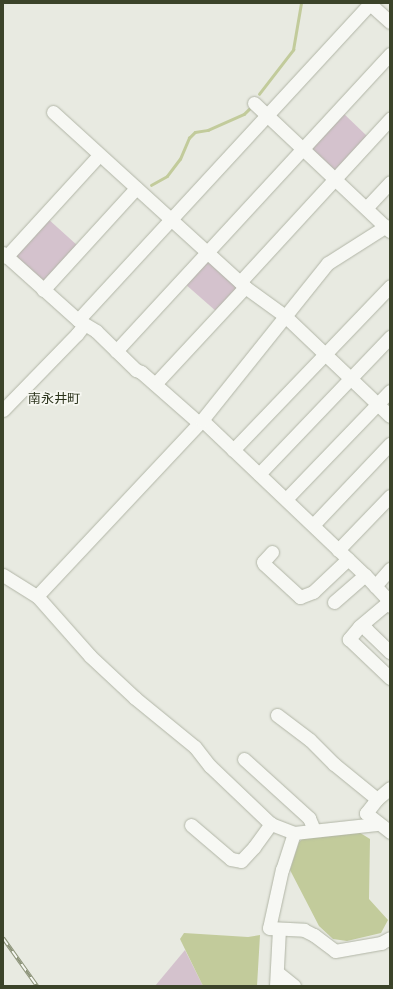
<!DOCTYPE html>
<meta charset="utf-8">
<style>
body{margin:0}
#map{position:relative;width:393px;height:989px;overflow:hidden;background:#e8eae1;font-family:"PT Sans Narrow","Noto Sans JP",sans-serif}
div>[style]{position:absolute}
.green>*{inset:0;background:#d4c2cd}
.water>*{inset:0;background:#c2cb9b}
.stream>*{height:2.5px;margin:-1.25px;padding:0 1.25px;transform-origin:1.25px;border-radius:1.25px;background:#c2cb9b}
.roads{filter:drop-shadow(0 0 1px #b1b5a6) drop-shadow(0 0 1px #b1b5a6)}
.minor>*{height:13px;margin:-6.5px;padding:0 6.5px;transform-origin:6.5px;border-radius:6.5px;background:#f7f8f4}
.rail>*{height:4px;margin-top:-2px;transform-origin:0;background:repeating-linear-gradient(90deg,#f6f7f1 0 8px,#8d947a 0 16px);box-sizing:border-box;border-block:1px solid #8d947a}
span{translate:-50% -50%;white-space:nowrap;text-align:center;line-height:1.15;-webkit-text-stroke:3.5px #f6f7f1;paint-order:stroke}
.neighbourhood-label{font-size:13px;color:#2b331b}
.frame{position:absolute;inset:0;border:4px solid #3b4329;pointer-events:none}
</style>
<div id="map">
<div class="green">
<i style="clip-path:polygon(342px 112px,368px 137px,338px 170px,332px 170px,311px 151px,311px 145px)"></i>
<i style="clip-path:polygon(47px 218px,78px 246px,45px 281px,40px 282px,15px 259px,15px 254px)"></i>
<i style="clip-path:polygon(210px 260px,236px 283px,236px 291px,217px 312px,184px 283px,205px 261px)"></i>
<i style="clip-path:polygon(185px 950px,203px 986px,155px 986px)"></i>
</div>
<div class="water">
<i style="clip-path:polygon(357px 831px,370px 839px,369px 899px,388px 920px,381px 933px,347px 941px,333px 939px,319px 926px,290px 870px,299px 842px,306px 836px)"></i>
<i style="clip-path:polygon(184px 933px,248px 937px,260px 935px,257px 986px,203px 986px,180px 939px)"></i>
</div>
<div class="stream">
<i style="left:259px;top:94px;width:56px;rotate:-52.3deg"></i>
<i style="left:293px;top:50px;width:48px;rotate:-80.3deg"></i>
<i style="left:151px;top:185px;width:18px;rotate:-29deg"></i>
<i style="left:167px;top:176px;width:21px;rotate:-53deg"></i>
<i style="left:180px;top:159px;width:23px;rotate:-67deg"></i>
<i style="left:189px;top:138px;width:8px;rotate:-45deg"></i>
<i style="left:195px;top:132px;width:13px;rotate:-9deg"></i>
<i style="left:208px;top:130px;width:39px;rotate:-24deg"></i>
<i style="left:244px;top:114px;width:7px;rotate:-45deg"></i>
</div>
<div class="roads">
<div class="minor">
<i style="left:370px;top:4px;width:27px;rotate:42deg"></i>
<i style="left:254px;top:103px;width:187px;rotate:43.3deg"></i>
<i style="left:53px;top:112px;width:260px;rotate:42.3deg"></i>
<i style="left:245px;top:287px;width:49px;rotate:35.9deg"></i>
<i style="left:285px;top:316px;width:145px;rotate:43.6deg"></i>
<i style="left:367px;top:207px;width:34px;rotate:-47deg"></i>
<i style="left:3px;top:253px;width:101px;rotate:41.8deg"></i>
<i style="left:78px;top:320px;width:21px;rotate:31deg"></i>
<i style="left:96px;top:331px;width:56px;rotate:44.3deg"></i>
<i style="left:136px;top:370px;width:5px;rotate:22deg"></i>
<i style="left:141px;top:372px;width:77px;rotate:41.3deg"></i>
<i style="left:6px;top:257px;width:138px;rotate:-47.6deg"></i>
<i style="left:240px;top:282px;width:222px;rotate:-47.4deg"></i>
<i style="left:43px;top:290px;width:138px;rotate:-47.6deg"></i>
<i style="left:78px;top:320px;width:432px;rotate:-47.3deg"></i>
<i style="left:116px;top:351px;width:404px;rotate:-47.3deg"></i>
<i style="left:155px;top:384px;width:132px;rotate:-47.1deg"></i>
<i style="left:3px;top:410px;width:106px;rotate:-45.8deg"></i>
<i style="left:77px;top:334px;width:11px;rotate:-52deg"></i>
<i style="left:202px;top:420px;width:225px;rotate:43.6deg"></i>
<i style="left:365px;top:575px;width:35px;rotate:47deg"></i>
<i style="left:389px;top:601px;width:4px;rotate:135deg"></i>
<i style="left:386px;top:604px;width:4px;rotate:27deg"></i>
<i style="left:233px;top:450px;width:227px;rotate:-46.2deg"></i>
<i style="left:259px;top:474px;width:190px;rotate:-46.3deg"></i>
<i style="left:286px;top:499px;width:150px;rotate:-46.1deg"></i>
<i style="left:313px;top:525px;width:112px;rotate:-46.5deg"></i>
<i style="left:338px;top:550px;width:75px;rotate:-46.1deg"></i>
<i style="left:272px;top:552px;width:13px;rotate:132deg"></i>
<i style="left:263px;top:562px;width:2px;rotate:63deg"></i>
<i style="left:264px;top:564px;width:49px;rotate:42.5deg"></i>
<i style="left:300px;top:597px;width:14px;rotate:-21deg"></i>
<i style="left:313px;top:592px;width:48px;rotate:-43.3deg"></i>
<i style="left:3px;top:575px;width:40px;rotate:32deg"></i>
<i style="left:37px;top:596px;width:80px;rotate:48.5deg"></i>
<i style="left:90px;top:656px;width:62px;rotate:43deg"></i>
<i style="left:135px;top:698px;width:77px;rotate:39.2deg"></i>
<i style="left:195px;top:747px;width:24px;rotate:52deg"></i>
<i style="left:210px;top:766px;width:84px;rotate:43.6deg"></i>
<i style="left:271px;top:824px;width:25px;rotate:21deg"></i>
<i style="left:294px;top:833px;width:83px;rotate:-6.2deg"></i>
<i style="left:375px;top:586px;width:23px;rotate:-49deg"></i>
<i style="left:37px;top:596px;width:241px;rotate:-46.8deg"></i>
<i style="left:202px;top:420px;width:201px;rotate:-51.3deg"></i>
<i style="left:328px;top:263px;width:69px;rotate:-32.5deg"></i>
<i style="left:334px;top:602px;width:41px;rotate:-41.1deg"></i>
<i style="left:386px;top:604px;width:35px;rotate:140deg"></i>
<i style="left:359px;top:627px;width:16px;rotate:130deg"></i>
<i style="left:349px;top:639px;width:57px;rotate:43.6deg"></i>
<i style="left:363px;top:624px;width:7px;rotate:56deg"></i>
<i style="left:367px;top:630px;width:32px;rotate:44deg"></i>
<i style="left:277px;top:715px;width:41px;rotate:37.1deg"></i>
<i style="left:310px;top:740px;width:34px;rotate:45deg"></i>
<i style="left:334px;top:764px;width:55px;rotate:39.1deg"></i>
<i style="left:244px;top:759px;width:88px;rotate:42.2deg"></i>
<i style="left:309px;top:818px;width:13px;rotate:67deg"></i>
<i style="left:390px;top:788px;width:17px;rotate:140deg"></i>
<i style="left:377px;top:799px;width:18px;rotate:128deg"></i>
<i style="left:366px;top:813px;width:31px;rotate:38deg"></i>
<i style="left:191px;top:825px;width:52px;rotate:40.4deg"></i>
<i style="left:231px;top:859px;width:10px;rotate:11deg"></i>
<i style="left:241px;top:861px;width:19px;rotate:-47deg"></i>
<i style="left:254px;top:847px;width:29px;rotate:-54deg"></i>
<i style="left:294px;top:833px;width:38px;rotate:108deg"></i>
<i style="left:282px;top:869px;width:60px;rotate:102.4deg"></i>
<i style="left:269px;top:928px;width:35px;rotate:3deg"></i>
<i style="left:304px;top:930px;width:11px;rotate:27deg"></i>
<i style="left:314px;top:935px;width:26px;rotate:37deg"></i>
<i style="left:335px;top:951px;width:47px;rotate:-9.9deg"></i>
<i style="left:381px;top:943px;width:10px;rotate:-29deg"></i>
<i style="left:277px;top:972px;width:22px;rotate:39deg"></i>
<i style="left:276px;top:986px;width:57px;rotate:-87deg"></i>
</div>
</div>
<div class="rail">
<i style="left:3px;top:938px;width:59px;rotate:54.7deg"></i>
</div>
<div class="neighbourhood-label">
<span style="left:54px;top:399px">南永井町</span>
</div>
<div class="frame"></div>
</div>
